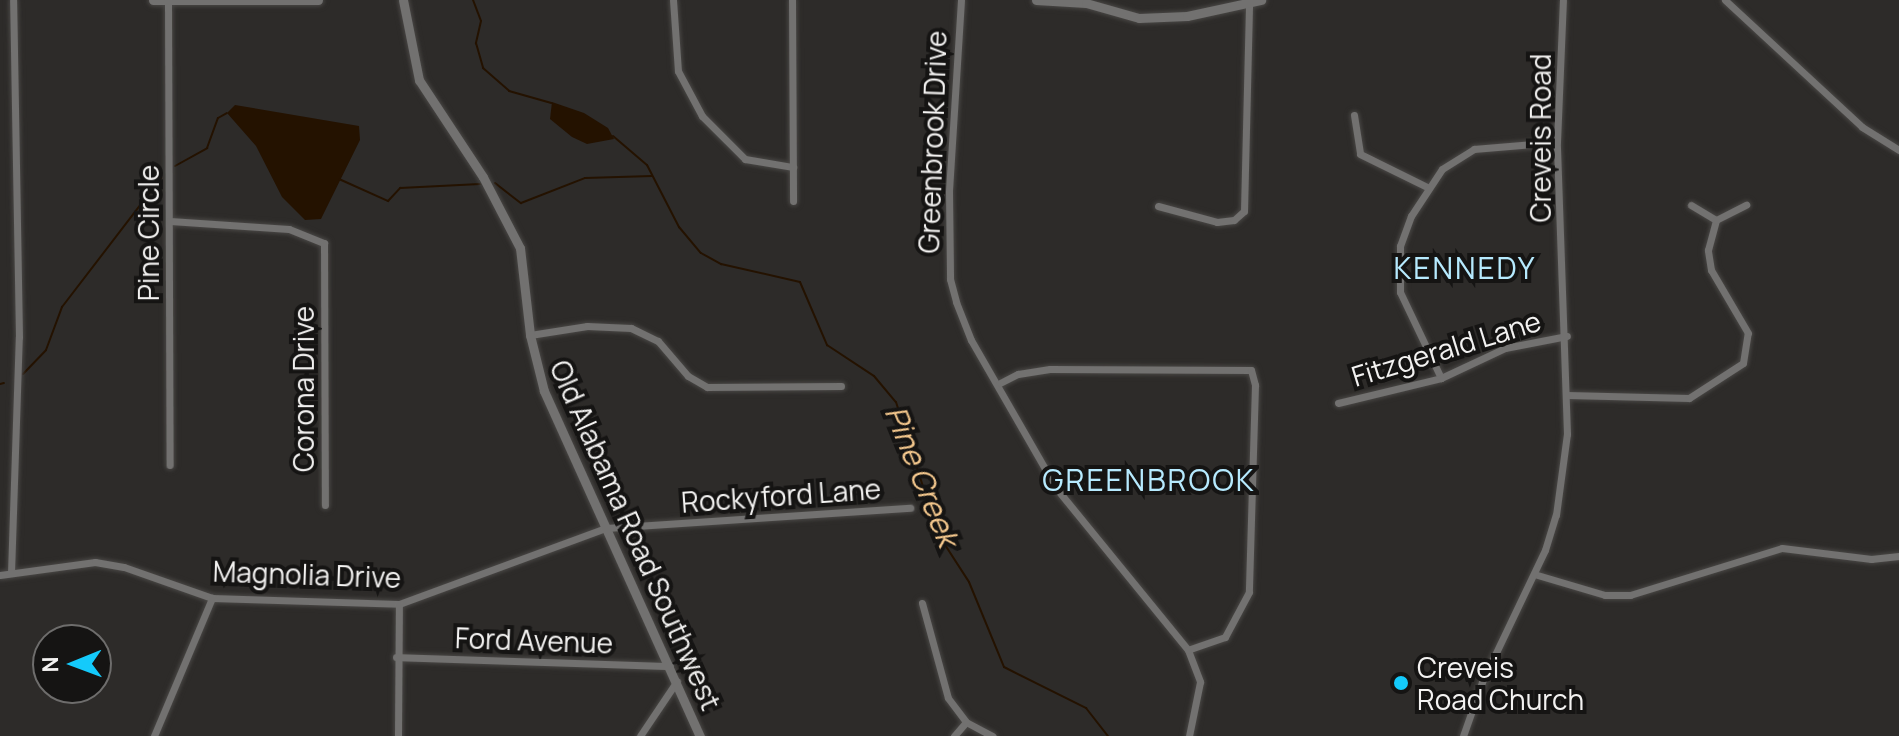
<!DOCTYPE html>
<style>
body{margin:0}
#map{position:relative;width:1899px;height:736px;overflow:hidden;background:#2d2b29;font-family:Manrope,sans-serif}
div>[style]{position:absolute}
.water>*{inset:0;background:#241200}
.stream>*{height:2px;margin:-1px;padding:0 1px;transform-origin:1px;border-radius:1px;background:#241200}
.roads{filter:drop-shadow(0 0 2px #494745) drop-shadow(0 0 2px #494745)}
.minor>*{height:7px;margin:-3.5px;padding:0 3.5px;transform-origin:3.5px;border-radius:3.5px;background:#727170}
.tertiary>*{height:9px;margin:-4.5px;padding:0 4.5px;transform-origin:4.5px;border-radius:4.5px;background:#727170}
.dots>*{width:22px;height:22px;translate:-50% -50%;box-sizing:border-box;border:4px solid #151413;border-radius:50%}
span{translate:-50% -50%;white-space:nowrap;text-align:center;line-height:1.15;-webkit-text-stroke:8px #151413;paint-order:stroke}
.street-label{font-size:28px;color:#f3f2f1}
.poi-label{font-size:28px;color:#f3f2f1}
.left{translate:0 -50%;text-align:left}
.neighbourhood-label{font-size:30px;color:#b6eafe;letter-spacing:2px}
.water-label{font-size:30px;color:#f6c98e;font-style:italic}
.north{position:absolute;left:32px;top:624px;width:80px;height:80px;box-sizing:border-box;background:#151413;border:2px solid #6e6d6c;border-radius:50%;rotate:269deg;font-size:22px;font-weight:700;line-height:32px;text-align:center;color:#f3f2f1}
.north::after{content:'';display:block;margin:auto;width:28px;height:36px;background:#14cafb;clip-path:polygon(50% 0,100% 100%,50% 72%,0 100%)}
</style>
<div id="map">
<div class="water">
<i style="clip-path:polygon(552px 102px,584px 113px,608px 128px,614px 139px,587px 144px,572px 137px,550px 119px)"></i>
<i style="clip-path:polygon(235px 105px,359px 126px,360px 140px,321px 219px,305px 220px,282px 197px,256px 146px,227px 113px)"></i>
</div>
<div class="stream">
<i style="left:473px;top:0;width:22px;rotate:69deg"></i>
<i style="left:481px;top:21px;width:23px;rotate:103deg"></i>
<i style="left:476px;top:43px;width:26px;rotate:74deg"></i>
<i style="left:483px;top:68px;width:35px;rotate:41deg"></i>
<i style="left:509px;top:91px;width:44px;rotate:15.9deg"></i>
<i style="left:613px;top:136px;width:45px;rotate:40.5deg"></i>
<i style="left:647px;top:165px;width:70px;rotate:62.7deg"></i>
<i style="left:679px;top:227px;width:34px;rotate:50deg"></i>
<i style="left:701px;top:253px;width:23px;rotate:29deg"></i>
<i style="left:721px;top:264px;width:81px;rotate:12.8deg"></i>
<i style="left:800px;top:282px;width:69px;rotate:66.8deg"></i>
<i style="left:827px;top:345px;width:56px;rotate:33.4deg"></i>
<i style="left:874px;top:376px;width:34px;rotate:50deg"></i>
<i style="left:896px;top:402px;width:139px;rotate:72.3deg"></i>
<i style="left:938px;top:534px;width:57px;rotate:57.1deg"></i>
<i style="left:969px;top:582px;width:92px;rotate:67.6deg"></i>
<i style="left:1004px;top:667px;width:92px;rotate:26.6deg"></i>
<i style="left:1086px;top:708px;width:36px;rotate:52deg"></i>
<i style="left:175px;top:166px;width:37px;rotate:-29deg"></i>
<i style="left:207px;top:148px;width:32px;rotate:-70deg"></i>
<i style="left:218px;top:118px;width:10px;rotate:-29deg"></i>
<i style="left:339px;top:179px;width:54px;rotate:24.2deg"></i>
<i style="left:388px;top:201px;width:18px;rotate:-47deg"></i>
<i style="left:400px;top:188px;width:80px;rotate:-2.9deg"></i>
<i style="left:495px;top:183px;width:33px;rotate:38deg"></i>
<i style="left:521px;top:203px;width:69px;rotate:-21.3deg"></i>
<i style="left:585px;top:178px;width:67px;rotate:-1.7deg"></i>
<i style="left:23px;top:374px;width:33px;rotate:-46deg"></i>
<i style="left:46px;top:350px;width:46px;rotate:-69.6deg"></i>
<i style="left:62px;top:307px;width:163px;rotate:-52.5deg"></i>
<i style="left:0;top:384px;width:4px;rotate:-14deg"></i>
</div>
<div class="roads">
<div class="minor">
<i style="left:673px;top:0;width:71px;rotate:86deg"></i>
<i style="left:678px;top:71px;width:51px;rotate:61.9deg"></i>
<i style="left:702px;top:116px;width:61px;rotate:45deg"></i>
<i style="left:745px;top:159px;width:49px;rotate:9.5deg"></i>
<i style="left:792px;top:0;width:201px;rotate:89.7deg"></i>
<i style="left:961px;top:0;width:192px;rotate:93.6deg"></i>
<i style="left:949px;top:192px;width:87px;rotate:89.3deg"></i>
<i style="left:950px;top:279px;width:24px;rotate:75deg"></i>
<i style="left:956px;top:302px;width:41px;rotate:68.5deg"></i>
<i style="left:971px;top:340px;width:171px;rotate:60.1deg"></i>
<i style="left:1056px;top:488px;width:209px;rotate:50.8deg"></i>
<i style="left:1188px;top:650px;width:34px;rotate:69deg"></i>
<i style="left:1200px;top:682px;width:55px;rotate:101.5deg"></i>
<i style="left:1725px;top:0;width:187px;rotate:42.8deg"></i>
<i style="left:1862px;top:127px;width:44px;rotate:31.9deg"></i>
<i style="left:168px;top:1px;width:464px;rotate:89.8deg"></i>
<i style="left:1354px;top:115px;width:39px;rotate:81deg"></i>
<i style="left:1360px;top:154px;width:75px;rotate:26.2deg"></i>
<i style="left:1691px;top:205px;width:29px;rotate:31deg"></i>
<i style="left:1158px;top:206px;width:61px;rotate:15.2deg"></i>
<i style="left:1217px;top:222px;width:17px;rotate:-7deg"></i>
<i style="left:1234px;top:220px;width:13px;rotate:-42deg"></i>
<i style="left:1244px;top:211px;width:206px;rotate:-88.6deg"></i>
<i style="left:170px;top:221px;width:119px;rotate:3.8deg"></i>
<i style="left:289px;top:229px;width:38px;rotate:22deg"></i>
<i style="left:324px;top:243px;width:262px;rotate:89.8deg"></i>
<i style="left:530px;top:335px;width:58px;rotate:-9deg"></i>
<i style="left:587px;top:326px;width:44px;rotate:2.6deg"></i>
<i style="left:631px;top:328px;width:30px;rotate:26deg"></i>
<i style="left:658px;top:341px;width:46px;rotate:49.4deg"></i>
<i style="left:688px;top:376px;width:22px;rotate:30deg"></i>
<i style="left:707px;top:387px;width:134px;rotate:-0.4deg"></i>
<i style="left:1441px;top:378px;width:95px;rotate:-115.5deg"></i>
<i style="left:1400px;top:292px;width:46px;rotate:-90deg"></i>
<i style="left:1400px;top:246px;width:32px;rotate:-70deg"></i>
<i style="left:1411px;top:216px;width:56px;rotate:-56.6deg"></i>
<i style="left:1442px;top:169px;width:38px;rotate:-32deg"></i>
<i style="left:1474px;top:149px;width:83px;rotate:-4.8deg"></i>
<i style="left:1000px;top:383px;width:20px;rotate:-27deg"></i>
<i style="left:1018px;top:374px;width:32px;rotate:-9deg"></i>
<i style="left:1050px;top:369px;width:201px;rotate:0.3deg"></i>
<i style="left:1251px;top:370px;width:16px;rotate:75deg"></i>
<i style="left:1255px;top:385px;width:207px;rotate:91.7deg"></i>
<i style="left:1249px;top:592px;width:51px;rotate:118.1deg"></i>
<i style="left:1225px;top:637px;width:39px;rotate:161deg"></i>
<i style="left:1567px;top:395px;width:122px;rotate:1.4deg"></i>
<i style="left:1689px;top:398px;width:64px;rotate:-32.9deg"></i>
<i style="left:1743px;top:363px;width:30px;rotate:-81deg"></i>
<i style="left:1748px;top:333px;width:73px;rotate:-120.4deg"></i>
<i style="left:1711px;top:270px;width:20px;rotate:-99deg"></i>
<i style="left:1708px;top:250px;width:31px;rotate:-75deg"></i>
<i style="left:1716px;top:220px;width:34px;rotate:-27deg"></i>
<i style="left:1338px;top:403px;width:106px;rotate:-13.6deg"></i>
<i style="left:1441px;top:378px;width:71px;rotate:-25.1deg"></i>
<i style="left:1505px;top:348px;width:63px;rotate:-11deg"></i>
<i style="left:11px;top:573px;width:236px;rotate:-88.1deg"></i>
<i style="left:19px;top:337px;width:337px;rotate:-91deg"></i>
<i style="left:1534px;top:574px;width:74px;rotate:16.5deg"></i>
<i style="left:1605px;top:595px;width:25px"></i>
<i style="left:1630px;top:595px;width:159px;rotate:-17.2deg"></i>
<i style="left:1782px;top:548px;width:90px;rotate:7deg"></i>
<i style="left:1871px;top:559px;width:28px;rotate:-6deg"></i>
<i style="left:0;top:575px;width:96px;rotate:-7.8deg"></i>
<i style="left:95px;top:562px;width:29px;rotate:10deg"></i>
<i style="left:124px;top:567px;width:93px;rotate:19.4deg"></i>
<i style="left:212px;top:598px;width:187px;rotate:1.8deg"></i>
<i style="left:399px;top:604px;width:221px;rotate:-20.2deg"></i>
<i style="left:606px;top:528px;width:305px;rotate:-3.8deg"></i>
<i style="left:922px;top:603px;width:98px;rotate:74.7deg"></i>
<i style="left:948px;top:698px;width:30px;rotate:53deg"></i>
<i style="left:966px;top:722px;width:30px;rotate:28deg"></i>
<i style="left:396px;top:657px;width:274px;rotate:1.9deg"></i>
<i style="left:154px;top:736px;width:150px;rotate:-67.2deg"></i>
<i style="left:398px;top:736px;width:132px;rotate:-89.6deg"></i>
<i style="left:640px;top:736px;width:66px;rotate:-56.1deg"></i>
<i style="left:954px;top:736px;width:18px;rotate:-49deg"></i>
<i style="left:1463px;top:736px;width:57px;rotate:-70.6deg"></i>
<i style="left:1482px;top:682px;width:146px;rotate:-64.5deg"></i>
<i style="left:1545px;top:550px;width:37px;rotate:-73deg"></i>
<i style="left:1556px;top:515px;width:82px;rotate:-82.3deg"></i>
<i style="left:1567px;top:434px;width:292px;rotate:-92deg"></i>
<i style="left:1557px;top:142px;width:142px;rotate:-87.6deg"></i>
</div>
<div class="tertiary">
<i style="left:153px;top:0;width:165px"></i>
<i style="left:403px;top:0;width:82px;rotate:78.7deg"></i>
<i style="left:419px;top:80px;width:116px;rotate:56.6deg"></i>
<i style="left:483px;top:177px;width:80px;rotate:62.5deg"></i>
<i style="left:520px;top:248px;width:88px;rotate:83.4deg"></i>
<i style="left:530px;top:335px;width:58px;rotate:76deg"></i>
<i style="left:544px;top:391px;width:379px;rotate:65.7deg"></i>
<i style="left:1036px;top:0;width:50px;rotate:3.4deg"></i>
<i style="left:1086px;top:3px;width:55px;rotate:15.8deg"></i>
<i style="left:1139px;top:18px;width:48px;rotate:-2.4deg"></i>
<i style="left:1187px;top:16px;width:76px;rotate:-12.2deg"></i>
</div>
</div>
<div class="dots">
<i style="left:1401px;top:683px;background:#14cafb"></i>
</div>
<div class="street-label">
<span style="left:1540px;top:138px;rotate:-90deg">Creveis Road</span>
<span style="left:932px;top:142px;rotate:-88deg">Greenbrook Drive</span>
<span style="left:148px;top:233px;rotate:-90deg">Pine Circle</span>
<span style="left:1446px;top:348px;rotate:-17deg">Fitzgerald Lane</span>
<span style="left:303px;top:389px;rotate:-90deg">Corona Drive</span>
<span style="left:781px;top:495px;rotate:-4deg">Rockyford Lane</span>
<span style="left:636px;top:535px;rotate:66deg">Old Alabama Road Southwest</span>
<span style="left:307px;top:574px;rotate:2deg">Magnolia Drive</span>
<span style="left:534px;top:640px;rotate:2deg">Ford Avenue</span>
</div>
<div class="poi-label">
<span class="left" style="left:1417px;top:683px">Creveis<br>Road Church</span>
</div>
<div class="neighbourhood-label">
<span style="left:1465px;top:268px">KENNEDY</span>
<span style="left:1149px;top:480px">GREENBROOK</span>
</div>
<div class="water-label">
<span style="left:922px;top:476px;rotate:68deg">Pine Creek</span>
</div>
<div class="north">N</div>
</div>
